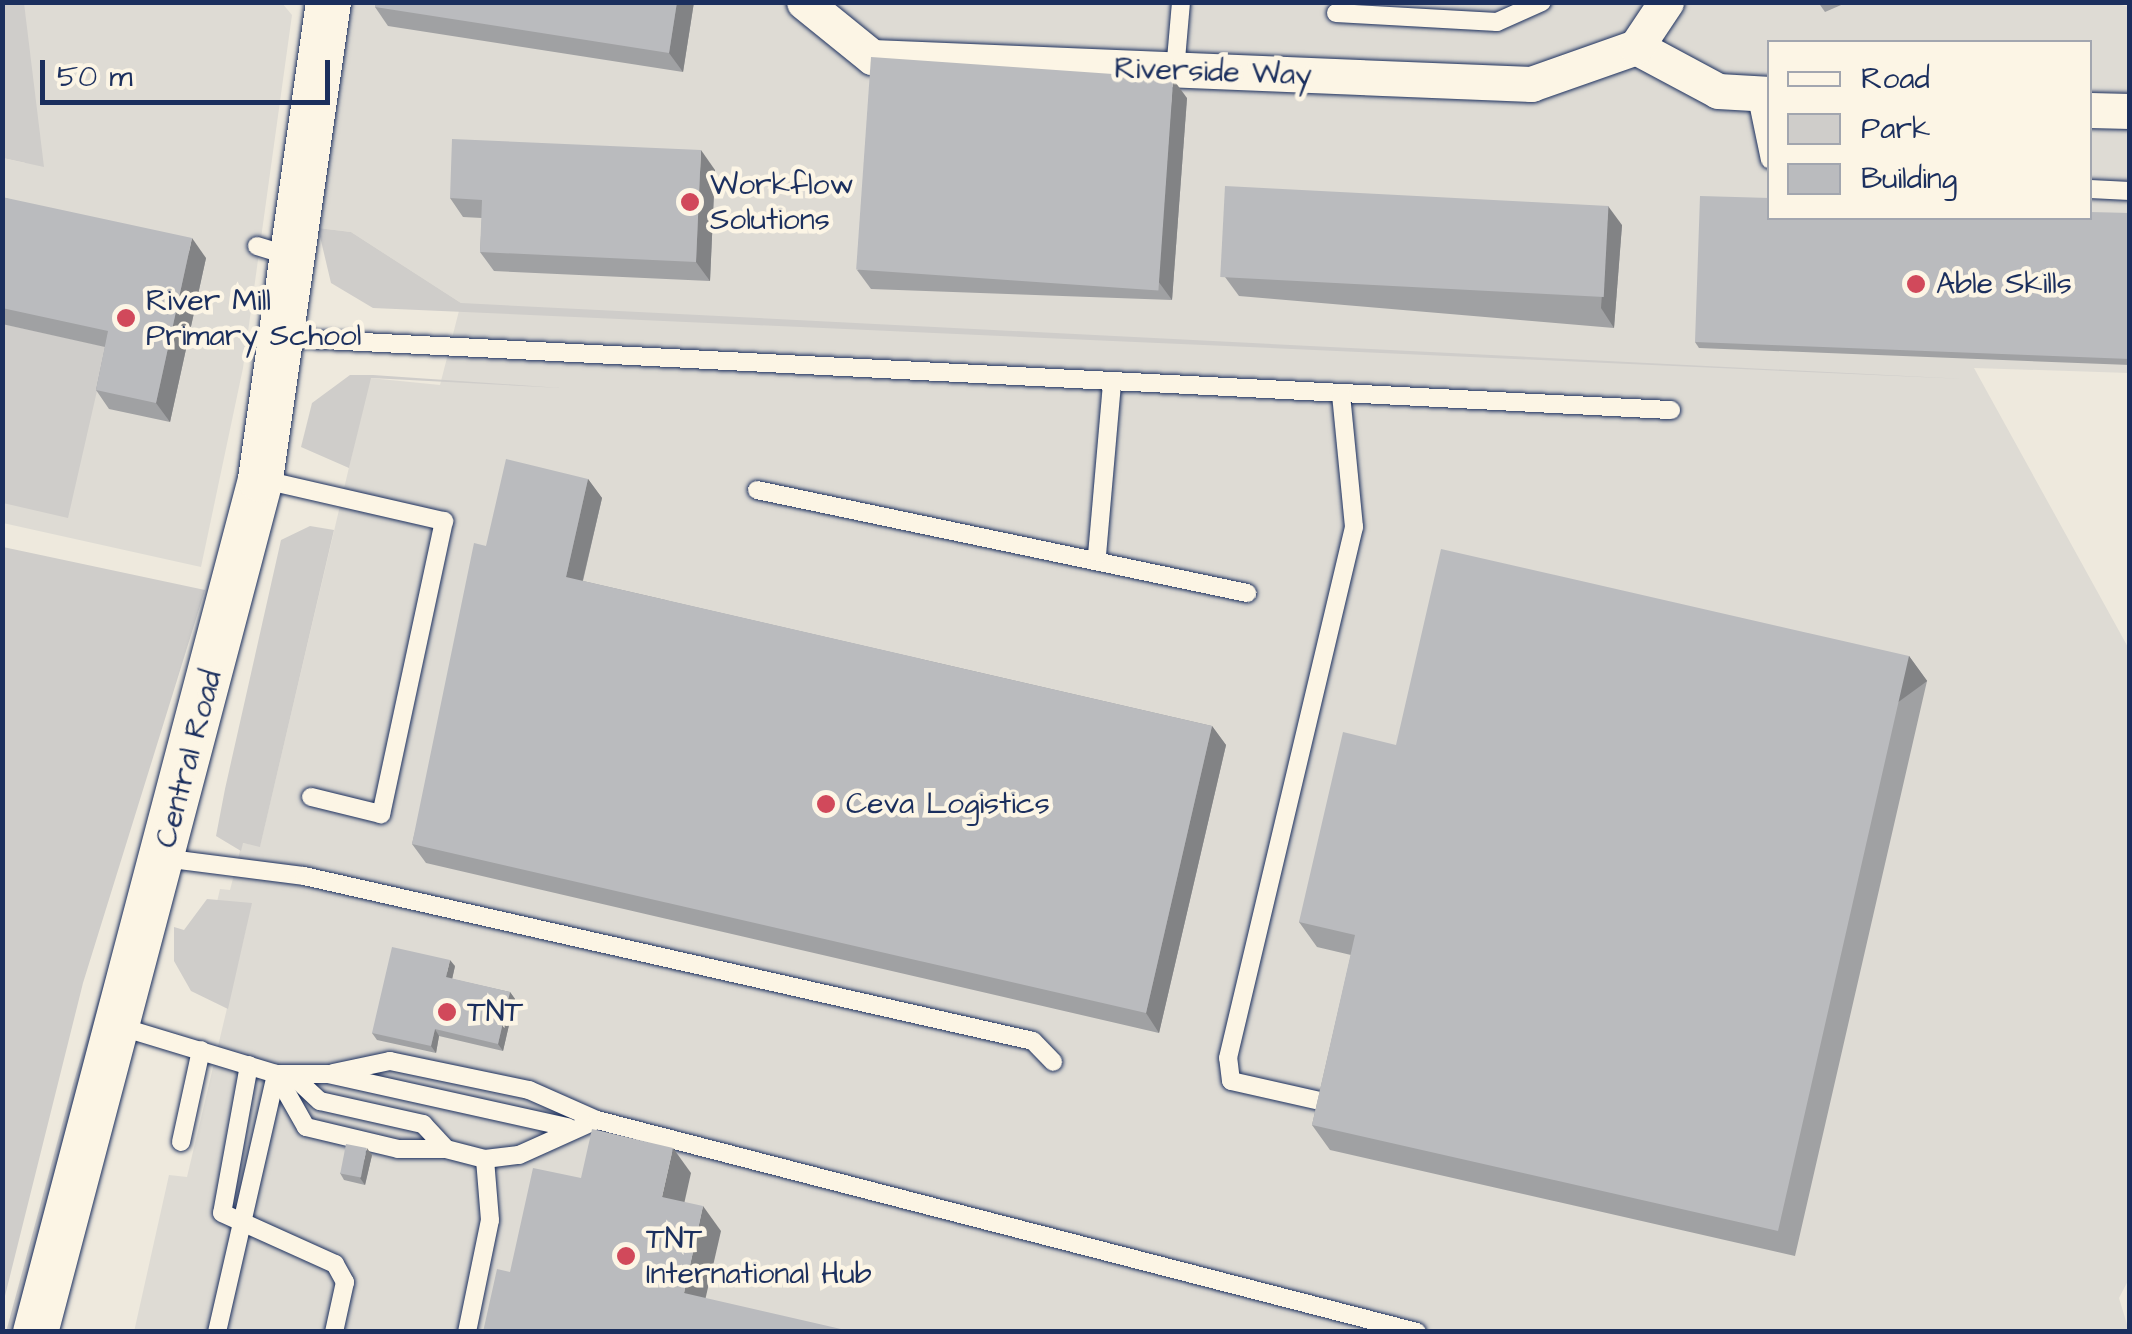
<!DOCTYPE html>
<style>
body{margin:0}
#map{position:relative;width:2132px;height:1334px;overflow:hidden;background:#eee9dd;font-family:"Architects Daughter",sans-serif}
div>[style]{position:absolute}
.built>*{inset:0;background:#dedbd4}
.green>*{inset:0;background:#cfcdca}
.roads{filter:drop-shadow(0 0 2px #1b2f5e) drop-shadow(0 0 2px #1b2f5e)}
.service>*{height:18px;margin:-9px;padding:0 9px;transform-origin:9px;border-radius:9px;background:#fcf5e5}
.minor>*{height:35px;margin:-17.5px;padding:0 17.5px;transform-origin:17.5px;border-radius:17.5px;background:#fcf5e5}
.tertiary>*{height:45px;margin:-22.5px;padding:0 22.5px;transform-origin:22.5px;border-radius:22.5px;background:#fcf5e5}
.wall>*{inset:0;background:#a0a1a3}
.shaded-wall>*{inset:0;background:#828385;transform-origin:0 0}
.building>*{inset:0;background:#babbbe;transform-origin:0 0}
.dots>*{width:28px;height:28px;translate:-50% -50%;box-sizing:border-box;border:5px solid #fcf5e5;border-radius:50%}
span{translate:-50% -50%;white-space:nowrap;text-align:center;line-height:1.15;-webkit-text-stroke:9px #fcf5e5;paint-order:stroke}
.street-label{font-size:30px;color:#1b2f5e}
.poi-label{font-size:30px;color:#1b2f5e}
.left{translate:0 -50%;text-align:left}
.frame{position:absolute;inset:0;border:5px solid #1b2f5e;pointer-events:none}
.legend{position:absolute;left:1767px;top:40px;width:325px;height:180px;box-sizing:border-box;background:#fcf5e5;border:2px solid #a2a6af;margin:0;padding:12px 18px;list-style:none;font-size:30px;color:#1b2f5e}
.legend li{display:flex;align-items:center;gap:20px;height:50px}
.legend b{width:50px;border:2px solid #a2a6af}
.scale{position:absolute;left:40px;top:60px;width:290px;height:45px;box-sizing:border-box;border:5px solid #1b2f5e;border-top:0;padding-left:12px;font-size:30px;line-height:35px;white-space:nowrap;color:#1b2f5e;-webkit-text-stroke:8px #fcf5e5;paint-order:stroke}
</style>
<div id="map">
<div class="built">
<i style="clip-path:polygon(evenodd,2108px 2px,2129px 7px,2129px 373px,1974px 368px,2129px 649px,2130px 1277px,2119px 1298px,2129px 1331px,134px 1332px,169px 1175px,187px 1177px,247px 924px,214px 915px,220px 889px,230px 890px,242px 843px,260px 846px,370px 378px,440px 385px,461px 303px,351px 232px,318px 228px,350px 3px,2108px 2px,1770px 42px,2090px 42px,2090px 218px,1770px 218px,1770px 42px)"></i>
<i style="clip-path:polygon(16px 3px,282px 3px,292px 15px,243px 368px,201px 567px,3px 523px,3px 158px,25px 163px)"></i>
</div>
<div class="green">
<i style="clip-path:polygon(3px 2px,24px 3px,44px 167px,3px 158px)"></i>
<i style="clip-path:polygon(318px 228px,351px 232px,461px 303px,1965px 379px,373px 308px,331px 283px)"></i>
<i style="clip-path:polygon(3px 324px,107px 347px,68px 518px,3px 503px)"></i>
<i style="clip-path:polygon(350px 375px,373px 375px,561px 388px,371px 378px,349px 468px,301px 447px,312px 403px)"></i>
<i style="clip-path:polygon(310px 526px,334px 530px,260px 847px,243px 843px,241px 851px,216px 836px,225px 789px,281px 540px)"></i>
<i style="clip-path:polygon(3px 547px,205px 590px,83px 983px,3px 1304px)"></i>
<i style="clip-path:polygon(207px 899px,252px 903px,228px 1009px,191px 991px,174px 961px,174px 927px,184px 930px)"></i>
<i style="clip-path:polygon(125px 912px,13px 1331px,6px 1332px,73px 1084px)"></i>
</div>
<div class="roads">
<div class="service">
<i style="left:1336px;top:13px;width:161px;rotate:3.2deg"></i>
<i style="left:1497px;top:22px;width:49px;rotate:-24deg"></i>
<i style="left:1175px;top:71px;width:69px;rotate:-85deg"></i>
<i style="left:1756px;top:93px;width:68px;rotate:78.2deg"></i>
<i style="left:2090px;top:189px;width:40px;rotate:2.9deg"></i>
<i style="left:257px;top:246px;width:34px;rotate:17deg"></i>
<i style="left:286px;top:338px;width:1387px;rotate:2.98deg"></i>
<i style="left:260px;top:479px;width:189px;rotate:12.9deg"></i>
<i style="left:444px;top:521px;width:300px;rotate:102.1deg"></i>
<i style="left:381px;top:814px;width:72px;rotate:-166.3deg"></i>
<i style="left:757px;top:490px;width:501px;rotate:11.87deg"></i>
<i style="left:1097px;top:555px;width:174px;rotate:-85deg"></i>
<i style="left:163px;top:858px;width:142px;rotate:7.3deg"></i>
<i style="left:304px;top:876px;width:747px;rotate:12.75deg"></i>
<i style="left:1033px;top:1041px;width:29px;rotate:46deg"></i>
<i style="left:118px;top:1026px;width:165px;rotate:16.9deg"></i>
<i style="left:276px;top:1074px;width:52px"></i>
<i style="left:328px;top:1074px;width:246px;rotate:12.5deg"></i>
<i style="left:249px;top:1065px;width:150px;rotate:100.3deg"></i>
<i style="left:222px;top:1213px;width:124px;rotate:24.3deg"></i>
<i style="left:335px;top:1264px;width:21px;rotate:61deg"></i>
<i style="left:345px;top:1282px;width:51px;rotate:102.4deg"></i>
<i style="left:333px;top:1073px;width:58px;rotate:-11.9deg"></i>
<i style="left:390px;top:1061px;width:142px;rotate:11.8deg"></i>
<i style="left:529px;top:1090px;width:74px;rotate:23.8deg"></i>
<i style="left:276px;top:1074px;width:61px;rotate:60.5deg"></i>
<i style="left:306px;top:1127px;width:95px;rotate:13.4deg"></i>
<i style="left:398px;top:1149px;width:48px"></i>
<i style="left:295px;top:1078px;width:34px;rotate:43deg"></i>
<i style="left:320px;top:1101px;width:106px;rotate:12.6deg"></i>
<i style="left:423px;top:1124px;width:34px;rotate:47deg"></i>
<i style="left:446px;top:1149px;width:40px;rotate:14.4deg"></i>
<i style="left:485px;top:1159px;width:34px;rotate:-7deg"></i>
<i style="left:519px;top:1155px;width:85px;rotate:-24.2deg"></i>
<i style="left:597px;top:1120px;width:847px;rotate:14.5deg"></i>
<i style="left:1320px;top:1101px;width:91px;rotate:-167.3deg"></i>
<i style="left:1231px;top:1081px;width:23px;rotate:-97deg"></i>
<i style="left:1228px;top:1058px;width:546px;rotate:-76.65deg"></i>
<i style="left:1354px;top:527px;width:134px;rotate:-95.6deg"></i>
<i style="left:181px;top:1142px;width:94px;rotate:-77.7deg"></i>
<i style="left:217px;top:1332px;width:265px;rotate:-77.1deg"></i>
<i style="left:467px;top:1332px;width:114px;rotate:-78.4deg"></i>
<i style="left:490px;top:1220px;width:61px;rotate:-94.7deg"></i>
</div>
<div class="minor">
<i style="left:804px;top:2px;width:87px;rotate:39deg"></i>
<i style="left:872px;top:57px;width:660px;rotate:2.35deg"></i>
<i style="left:1531px;top:84px;width:111px;rotate:-19.4deg"></i>
<i style="left:1636px;top:47px;width:93px;rotate:28.2deg"></i>
<i style="left:1718px;top:91px;width:52px;rotate:3.3deg"></i>
<i style="left:1636px;top:47px;width:54px;rotate:-56.3deg"></i>
<i style="left:2090px;top:110px;width:40px;rotate:1.4deg"></i>
</div>
<div class="tertiary">
<i style="left:35px;top:1332px;width:882px;rotate:-75.22deg"></i>
<i style="left:260px;top:479px;width:482px;rotate:-81.9deg"></i>
</div>
</div>
<div class="wall">
<i style="clip-path:polygon(375px 2px,694px 2px,683px 72px,388px 26px,375px 7px)"></i>
<i style="clip-path:polygon(1818px 2px,1848px 2px,1825px 12px)"></i>
<i style="clip-path:polygon(1187px 98px,1172px 300px,871px 289px,857px 270px)"></i>
<i style="clip-path:polygon(715px 170px,710px 281px,494px 271px,480px 252px,482px 218px,463px 217px,450px 198px)"></i>
<i style="clip-path:polygon(2px 197px,206px 258px,170px 422px,109px 409px,96px 390px,105px 347px,2px 324px)"></i>
<i style="clip-path:polygon(2130px 213px,2130px 365px,1699px 348px,1695px 342px)"></i>
<i style="clip-path:polygon(1622px 225px,1614px 328px,1239px 296px,1225px 277px)"></i>
<i style="clip-path:polygon(588px 479px,602px 498px,583px 581px,1212px 726px,1226px 745px,1159px 1033px,426px 863px,412px 844px,486px 546px)"></i>
<i style="clip-path:polygon(1909px 656px,1927px 681px,1795px 1256px,1330px 1150px,1312px 1125px,1351px 955px,1317px 947px,1299px 922px,1396px 745px)"></i>
<i style="clip-path:polygon(455px 966px,452px 979px,510px 992px,515px 999px,503px 1051px,439px 1036px,436px 1053px,377px 1040px,372px 1033px)"></i>
<i style="clip-path:polygon(372px 1155px,365px 1185px,344px 1180px,340px 1173px)"></i>
</div>
<div class="shaded-wall">
<i style="clip-path:polygon(677px 2px,694px 2px,683px 72px,669px 53px)"></i>
<i style="clip-path:polygon(1173px 79px,1187px 98px,1172px 300px,1158px 281px)"></i>
<i style="clip-path:polygon(701px 150px,715px 170px,710px 281px,696px 262px)"></i>
<i style="clip-path:polygon(1608px 206px,1622px 225px,1614px 328px,1601px 308px)"></i>
<i style="clip-path:polygon(192px 238px,206px 258px,170px 422px,156px 403px)"></i>
<i style="clip-path:polygon(588px 479px,602px 498px,579px 596px,566px 577px)"></i>
<i style="left:1909px;top:656px;width:31px;height:590px;rotate:54deg"></i>
<i style="clip-path:polygon(1212px 726px,1226px 745px,1159px 1033px,1146px 1013px)"></i>
<i style="clip-path:polygon(450px 960px,455px 966px,451px 984px,446px 977px)"></i>
<i style="clip-path:polygon(510px 992px,515px 999px,503px 1051px,498px 1044px)"></i>
<i style="clip-path:polygon(435px 1029px,439px 1036px,436px 1053px,431px 1046px)"></i>
<i style="clip-path:polygon(367px 1148px,372px 1155px,365px 1185px,360px 1178px)"></i>
<i style="clip-path:polygon(673px 1148px,691px 1173px,680px 1222px,662px 1197px)"></i>
<i style="clip-path:polygon(703px 1206px,721px 1231px,701px 1318px,684px 1293px)"></i>
</div>
<div class="building">
<i style="clip-path:polygon(375px 2px,677px 2px,669px 53px,375px 7px)"></i>
<i style="left:871px;top:57px;width:303px;height:213px;rotate:4deg"></i>
<i style="clip-path:polygon(452px 139px,701px 150px,696px 262px,480px 252px,482px 200px,450px 198px)"></i>
<i style="left:1225px;top:186px;width:384px;height:91px;rotate:3deg"></i>
<i style="clip-path:polygon(1700px 196px,1770px 198px,1770px 218px,2090px 218px,2090px 212px,2130px 213px,2130px 359px,1695px 342px)"></i>
<i style="clip-path:polygon(2px 197px,192px 238px,156px 403px,96px 390px,108px 331px,2px 308px)"></i>
<i style="clip-path:polygon(506px 459px,588px 479px,566px 577px,1212px 726px,1146px 1013px,412px 844px,474px 543px,486px 546px)"></i>
<i style="clip-path:polygon(1441px 549px,1909px 656px,1778px 1231px,1312px 1125px,1355px 935px,1299px 922px,1343px 732px,1396px 745px)"></i>
<i style="clip-path:polygon(392px 947px,450px 960px,446px 977px,510px 992px,498px 1044px,435px 1029px,431px 1046px,372px 1033px)"></i>
<i style="clip-path:polygon(592px 1129px,673px 1148px,662px 1197px,703px 1206px,684px 1293px,854px 1332px,483px 1332px,497px 1269px,510px 1272px,533px 1168px,581px 1178px)"></i>
<i style="left:346px;top:1144px;width:21px;height:30px;rotate:11deg"></i>
</div>
<div class="dots">
<i style="left:690px;top:202px;background:#d1495b"></i>
<i style="left:1916px;top:284px;background:#d1495b"></i>
<i style="left:126px;top:318px;background:#d1495b"></i>
<i style="left:826px;top:804px;background:#d1495b"></i>
<i style="left:447px;top:1012px;background:#d1495b"></i>
<i style="left:626px;top:1256px;background:#d1495b"></i>
</div>
<div class="street-label">
<span style="left:1213px;top:72px;rotate:2deg">Riverside Way</span>
<span style="left:189px;top:759px;rotate:-75deg">Central Road</span>
</div>
<div class="poi-label">
<span class="left" style="left:710px;top:202px">Workflow<br>Solutions</span>
<span class="left" style="left:1936px;top:284px">Able Skills</span>
<span class="left" style="left:146px;top:318px">River Mill<br>Primary School</span>
<span class="left" style="left:846px;top:804px">Ceva Logistics</span>
<span class="left" style="left:467px;top:1012px">TNT</span>
<span class="left" style="left:646px;top:1256px">TNT<br>International Hub</span>
</div>
<div class="frame"></div>
<ul class="legend">
<li><b style="height:12px;background:#fcf5e5"></b>Road</li>
<li><b style="height:28px;background:#cfcdca"></b>Park</li>
<li><b style="height:28px;background:#babbbe"></b>Building</li>
</ul>
<div class="scale">50 m</div>
</div>
